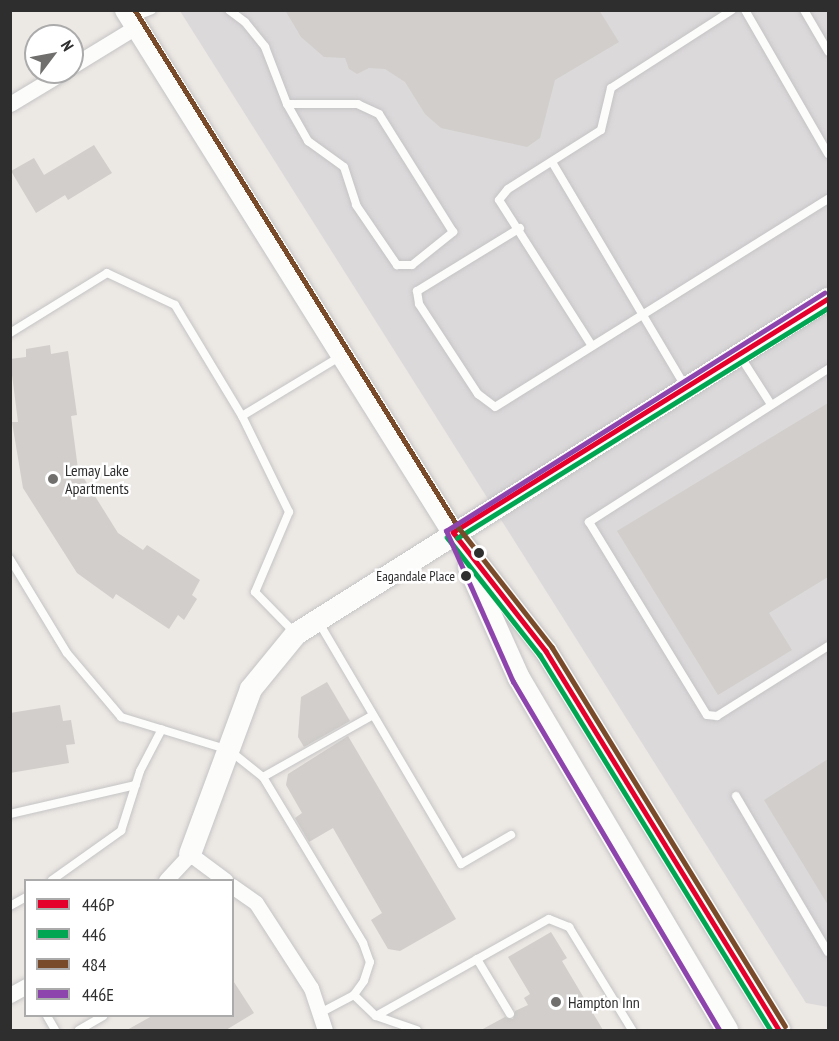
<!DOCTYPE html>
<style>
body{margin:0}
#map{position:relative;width:839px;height:1041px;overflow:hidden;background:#ece8e4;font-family:"PT Sans Narrow",sans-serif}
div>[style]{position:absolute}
.industrial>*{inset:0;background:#dcd9db}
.building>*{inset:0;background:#d1cecb}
.roads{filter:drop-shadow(0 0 2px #c5c4c5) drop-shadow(0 0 2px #c5c4c5)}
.lane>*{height:8px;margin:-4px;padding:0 4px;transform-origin:4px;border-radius:4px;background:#fcfcfb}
.street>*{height:15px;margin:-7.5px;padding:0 7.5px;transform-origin:7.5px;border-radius:7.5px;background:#fcfcfb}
.secondary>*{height:22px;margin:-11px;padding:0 11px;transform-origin:11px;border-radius:11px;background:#fcfcfb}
.bus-1>*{height:4.5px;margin:-2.25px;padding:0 2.25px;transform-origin:2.25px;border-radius:2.25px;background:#e4002b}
.bus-2>*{height:4.5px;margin:-2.25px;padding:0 2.25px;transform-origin:2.25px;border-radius:2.25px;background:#00a651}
.bus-3>*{height:4.5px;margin:-2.25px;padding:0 2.25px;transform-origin:2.25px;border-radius:2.25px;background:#7a4b2a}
.bus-4>*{height:4.5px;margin:-2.25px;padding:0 2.25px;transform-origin:2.25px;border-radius:2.25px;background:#8e44ad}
.dots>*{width:16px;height:16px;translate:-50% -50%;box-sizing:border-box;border:3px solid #fff;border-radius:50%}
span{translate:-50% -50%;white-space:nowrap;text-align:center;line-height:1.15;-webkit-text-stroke:5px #fff;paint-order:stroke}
.bus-label{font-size:14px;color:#2e2e2e}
.right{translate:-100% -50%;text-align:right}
.poi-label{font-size:16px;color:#2e2e2e}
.left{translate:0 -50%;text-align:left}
.frame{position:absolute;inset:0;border:12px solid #2e2e2e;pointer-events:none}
.legend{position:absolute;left:24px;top:879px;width:210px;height:138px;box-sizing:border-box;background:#fff;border:2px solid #ababab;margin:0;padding:8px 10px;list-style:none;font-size:18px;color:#2e2e2e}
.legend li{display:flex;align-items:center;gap:12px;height:30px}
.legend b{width:30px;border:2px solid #ababab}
.north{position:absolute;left:24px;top:24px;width:60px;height:60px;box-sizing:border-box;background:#fff;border:2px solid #ababab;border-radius:50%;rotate:58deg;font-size:16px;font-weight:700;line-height:24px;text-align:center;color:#2e2e2e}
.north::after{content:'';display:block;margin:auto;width:21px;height:27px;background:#706f6e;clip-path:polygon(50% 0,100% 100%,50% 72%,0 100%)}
</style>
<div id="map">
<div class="industrial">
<i style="clip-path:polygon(180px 11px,828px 11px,828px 1007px,806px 1003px)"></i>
</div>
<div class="building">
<i style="clip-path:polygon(285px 10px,599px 10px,619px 42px,555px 80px,540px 138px,527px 147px,441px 128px,425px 114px,405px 82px,385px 69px,369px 68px,357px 74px,349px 69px,345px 58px,324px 57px,301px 37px)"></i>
<i style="clip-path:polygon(94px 145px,112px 173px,68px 200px,65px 195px,36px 213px,11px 171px,34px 158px,44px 175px)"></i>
<i style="clip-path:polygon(50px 345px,51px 354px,68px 351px,77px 415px,71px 416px,78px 469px,118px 533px,143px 550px,147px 545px,200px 580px,192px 595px,197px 599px,184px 620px,178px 615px,169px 629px,116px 594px,113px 599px,77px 573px,23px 488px,12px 422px,18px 422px,10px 359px,26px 357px,26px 349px)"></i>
<i style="clip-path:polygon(828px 403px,828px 577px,769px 613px,792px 650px,718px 695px,617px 531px)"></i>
<i style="clip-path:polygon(327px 682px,350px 721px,304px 747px,298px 737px,301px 697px)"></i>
<i style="clip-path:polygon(60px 705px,63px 721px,71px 720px,75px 744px,66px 745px,69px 763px,10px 773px,10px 713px)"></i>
<i style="clip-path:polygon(348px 736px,456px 919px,400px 951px,388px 949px,371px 920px,382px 913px,333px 828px,309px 842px,295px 818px,302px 813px,286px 785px,288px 774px)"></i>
<i style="clip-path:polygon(828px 759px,828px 905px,764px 800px)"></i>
<i style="clip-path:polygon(551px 932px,567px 958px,562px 961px,603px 1030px,481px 1030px,505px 1017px,513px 1019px,515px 1011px,528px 1005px,524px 998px,530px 994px,508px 957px)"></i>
<i style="clip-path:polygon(232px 979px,254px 1013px,226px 1030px,127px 1030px,152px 1016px,232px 1016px)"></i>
</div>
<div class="roads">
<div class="lane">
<i style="left:229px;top:10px;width:20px;rotate:37deg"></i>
<i style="left:245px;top:22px;width:32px;rotate:51deg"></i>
<i style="left:265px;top:47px;width:61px;rotate:68.9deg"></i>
<i style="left:287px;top:104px;width:43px;rotate:60.4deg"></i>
<i style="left:308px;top:141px;width:44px;rotate:35.8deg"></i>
<i style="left:344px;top:167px;width:40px;rotate:72deg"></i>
<i style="left:356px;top:205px;width:73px;rotate:55.7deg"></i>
<i style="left:397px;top:265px;width:15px"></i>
<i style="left:412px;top:265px;width:53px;rotate:-38.8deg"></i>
<i style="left:453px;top:232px;width:139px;rotate:-122.1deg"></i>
<i style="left:379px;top:114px;width:23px;rotate:-155deg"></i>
<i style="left:358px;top:104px;width:71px;rotate:180deg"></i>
<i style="left:745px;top:10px;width:166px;rotate:60deg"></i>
<i style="left:804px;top:10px;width:48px;rotate:59.7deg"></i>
<i style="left:134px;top:17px;width:19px;rotate:-21deg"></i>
<i style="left:552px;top:162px;width:261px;rotate:59.3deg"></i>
<i style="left:520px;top:228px;width:121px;rotate:148.5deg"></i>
<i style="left:417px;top:291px;width:13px;rotate:81deg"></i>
<i style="left:419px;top:304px;width:108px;rotate:56.8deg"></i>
<i style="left:478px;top:394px;width:21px;rotate:37deg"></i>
<i style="left:495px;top:407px;width:393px;rotate:-32deg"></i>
<i style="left:10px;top:333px;width:114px;rotate:-31.7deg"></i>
<i style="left:107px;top:273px;width:75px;rotate:25.2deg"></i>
<i style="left:175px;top:305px;width:130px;rotate:58.9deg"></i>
<i style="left:242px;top:416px;width:107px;rotate:63.9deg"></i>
<i style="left:289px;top:512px;width:87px;rotate:113deg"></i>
<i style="left:255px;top:592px;width:57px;rotate:45.7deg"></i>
<i style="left:592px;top:346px;width:173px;rotate:-122.5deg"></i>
<i style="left:499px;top:200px;width:14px;rotate:-51deg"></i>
<i style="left:508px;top:189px;width:110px;rotate:-32.4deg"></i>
<i style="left:601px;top:130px;width:43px;rotate:-76.6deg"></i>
<i style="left:611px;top:88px;width:144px;rotate:-32.8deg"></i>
<i style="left:740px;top:356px;width:56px;rotate:57.4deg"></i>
<i style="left:828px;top:369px;width:284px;rotate:147.4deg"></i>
<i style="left:589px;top:522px;width:226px;rotate:58.6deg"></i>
<i style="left:707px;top:715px;width:10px;rotate:6deg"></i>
<i style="left:717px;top:716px;width:131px;rotate:-32.2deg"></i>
<i style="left:242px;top:416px;width:116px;rotate:-31.2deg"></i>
<i style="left:10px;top:559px;width:110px;rotate:58.8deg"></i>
<i style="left:67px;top:653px;width:84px;rotate:49.8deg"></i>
<i style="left:121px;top:717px;width:113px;rotate:17deg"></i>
<i style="left:229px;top:750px;width:43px;rotate:38.5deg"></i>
<i style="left:263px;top:777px;width:194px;rotate:58.9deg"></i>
<i style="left:363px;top:943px;width:20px;rotate:70deg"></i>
<i style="left:370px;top:962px;width:20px;rotate:108deg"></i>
<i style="left:364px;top:981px;width:17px;rotate:126deg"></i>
<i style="left:354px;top:995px;width:38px;rotate:152deg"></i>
<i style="left:318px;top:621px;width:282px;rotate:59.5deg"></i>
<i style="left:461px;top:864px;width:58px;rotate:-30.1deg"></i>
<i style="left:263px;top:777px;width:126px;rotate:-29.4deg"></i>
<i style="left:736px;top:796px;width:181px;rotate:59.5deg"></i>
<i style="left:10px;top:814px;width:129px;rotate:-13deg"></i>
<i style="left:52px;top:880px;width:85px;rotate:-35.4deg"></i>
<i style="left:121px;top:831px;width:63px;rotate:-72.4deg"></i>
<i style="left:140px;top:771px;width:47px;rotate:-62.4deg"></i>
<i style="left:10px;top:906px;width:18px;rotate:-29deg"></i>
<i style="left:477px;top:959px;width:64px;rotate:59deg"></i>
<i style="left:354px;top:995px;width:30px;rotate:44deg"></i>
<i style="left:376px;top:1016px;width:43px;rotate:18.9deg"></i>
<i style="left:47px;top:1016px;width:16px;rotate:60deg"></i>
<i style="left:376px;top:1016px;width:198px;rotate:-29.3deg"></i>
<i style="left:549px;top:919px;width:22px;rotate:22deg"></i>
<i style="left:569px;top:927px;width:121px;rotate:58.5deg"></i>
<i style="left:79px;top:1030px;width:28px;rotate:-30deg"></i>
</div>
<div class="street">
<i style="left:72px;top:66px;width:75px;rotate:-31.4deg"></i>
<i style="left:10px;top:104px;width:62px;rotate:-31.1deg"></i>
<i style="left:166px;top:880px;width:35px;rotate:-47deg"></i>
<i style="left:190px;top:854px;width:44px;rotate:36.6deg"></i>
<i style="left:232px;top:886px;width:29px;rotate:35deg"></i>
<i style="left:256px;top:903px;width:101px;rotate:57.1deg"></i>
<i style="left:311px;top:988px;width:44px;rotate:71.6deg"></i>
<i style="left:10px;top:995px;width:18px;rotate:-29deg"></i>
</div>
<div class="secondary">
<i style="left:126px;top:10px;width:616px;rotate:57.94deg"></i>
<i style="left:453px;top:532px;width:151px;rotate:52deg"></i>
<i style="left:546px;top:651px;width:445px;rotate:58.4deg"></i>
<i style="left:469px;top:567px;width:122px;rotate:65.8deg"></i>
<i style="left:519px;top:678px;width:409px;rotate:59.4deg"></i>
<i style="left:190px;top:854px;width:176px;rotate:-69.7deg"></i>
<i style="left:251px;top:689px;width:71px;rotate:-50.7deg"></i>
<i style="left:296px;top:634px;width:629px;rotate:-32.2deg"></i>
</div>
</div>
<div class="bus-1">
<i style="left:453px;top:532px;width:151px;rotate:52deg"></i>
<i style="left:546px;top:651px;width:445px;rotate:58.4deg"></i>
<i style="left:453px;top:532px;width:441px;rotate:-31.9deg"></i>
</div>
<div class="bus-2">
<i style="left:447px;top:537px;width:150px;rotate:51.8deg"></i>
<i style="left:540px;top:655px;width:440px;rotate:58.4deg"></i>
<i style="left:457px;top:538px;width:437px;rotate:-31.8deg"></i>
</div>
<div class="bus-3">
<i style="left:135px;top:10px;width:611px;rotate:57.97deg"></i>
<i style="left:459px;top:528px;width:151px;rotate:52deg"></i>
<i style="left:552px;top:647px;width:445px;rotate:58.4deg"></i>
</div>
<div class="bus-4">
<i style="left:719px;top:1030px;width:404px;rotate:-120.6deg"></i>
<i style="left:513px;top:682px;width:165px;rotate:-113.9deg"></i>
<i style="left:446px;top:531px;width:447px;rotate:-32.2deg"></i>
</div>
<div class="dots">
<i style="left:53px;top:479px;background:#706f6e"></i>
<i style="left:479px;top:553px;background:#2e2e2e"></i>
<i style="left:466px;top:576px;background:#2e2e2e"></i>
<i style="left:556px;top:1002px;background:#706f6e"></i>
</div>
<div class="bus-label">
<span class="right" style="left:455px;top:576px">Eagandale Place</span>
</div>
<div class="poi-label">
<span class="left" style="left:65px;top:479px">Lemay Lake<br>Apartments</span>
<span class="left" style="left:568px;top:1002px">Hampton Inn</span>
</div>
<div class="frame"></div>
<ul class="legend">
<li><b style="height:8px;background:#e4002b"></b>446P</li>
<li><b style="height:8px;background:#00a651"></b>446</li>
<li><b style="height:8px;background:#7a4b2a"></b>484</li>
<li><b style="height:8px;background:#8e44ad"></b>446E</li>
</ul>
<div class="north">N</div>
</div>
